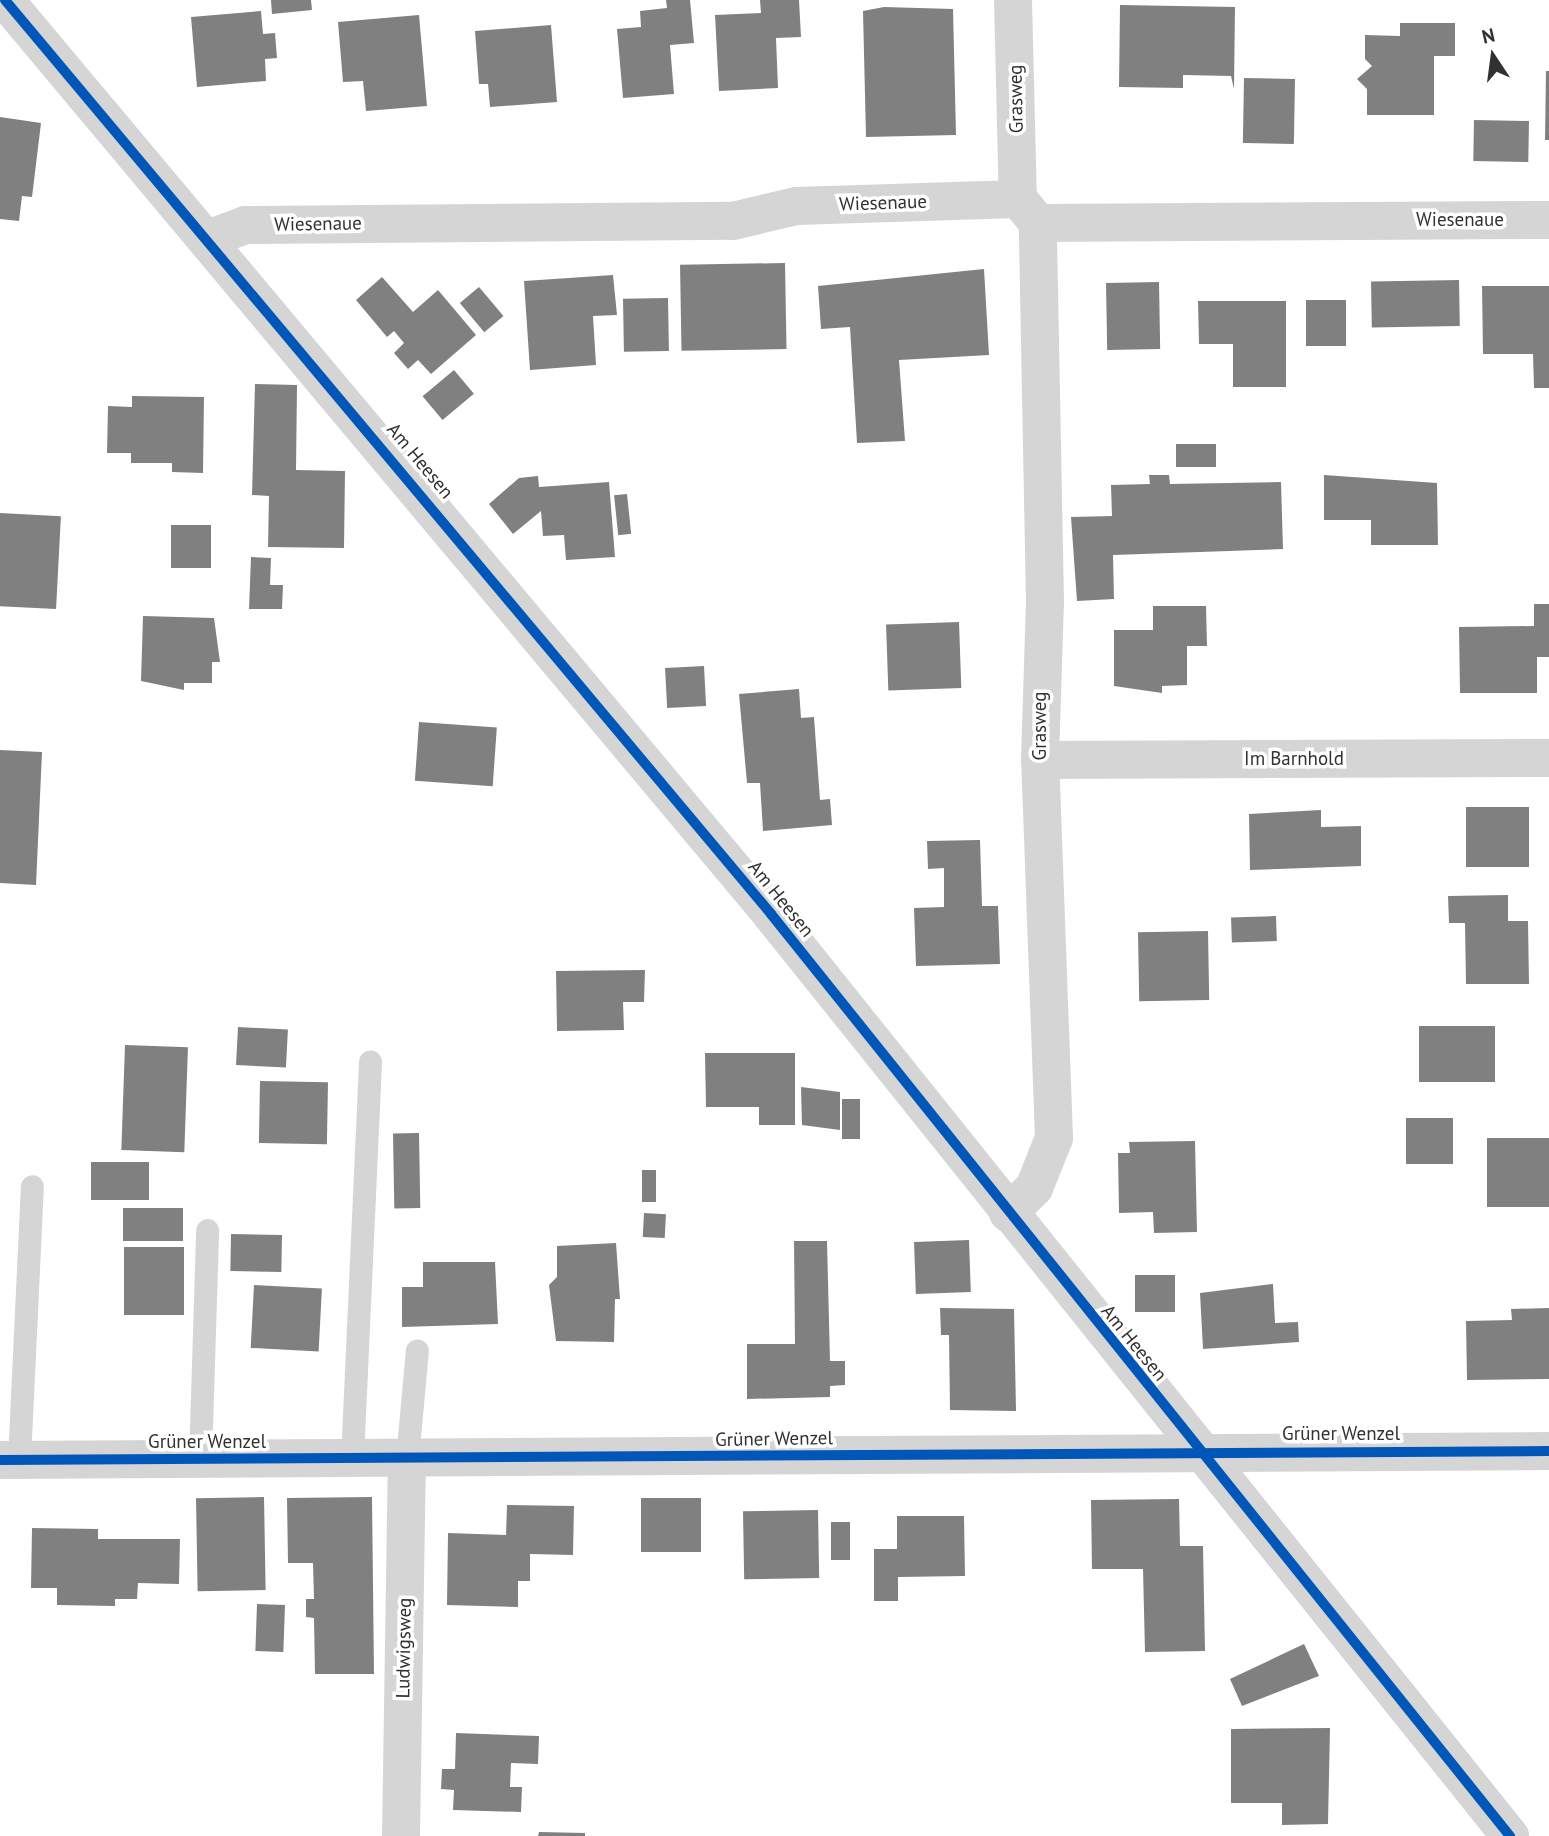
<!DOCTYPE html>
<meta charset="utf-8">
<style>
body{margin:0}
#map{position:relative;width:1549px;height:1836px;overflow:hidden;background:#fff;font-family:"PT Sans",sans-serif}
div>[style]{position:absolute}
.building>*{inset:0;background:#808080;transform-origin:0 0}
.lane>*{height:23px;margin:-11.5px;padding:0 11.5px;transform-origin:11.5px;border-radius:11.5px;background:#d5d5d5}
.street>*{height:38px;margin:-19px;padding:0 19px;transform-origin:19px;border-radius:19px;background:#d5d5d5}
.cycleway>*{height:10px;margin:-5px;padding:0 5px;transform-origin:5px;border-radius:5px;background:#0057b8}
span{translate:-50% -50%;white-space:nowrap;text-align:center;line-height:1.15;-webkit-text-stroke:7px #fff;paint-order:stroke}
.street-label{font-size:19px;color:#313131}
.north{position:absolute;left:1458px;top:21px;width:70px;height:70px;-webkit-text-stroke:5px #fff;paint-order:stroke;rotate:347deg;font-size:19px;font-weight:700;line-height:28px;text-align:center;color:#313131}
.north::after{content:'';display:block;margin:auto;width:24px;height:32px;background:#313131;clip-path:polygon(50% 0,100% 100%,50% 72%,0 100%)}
</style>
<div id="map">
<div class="building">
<i style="clip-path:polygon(271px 0,311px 0,312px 10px,272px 14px)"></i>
<i style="clip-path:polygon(666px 0,690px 0,694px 43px,670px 45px,674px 94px,623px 98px,617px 29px,641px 27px,640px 11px,667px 8px)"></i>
<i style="clip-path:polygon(760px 0,799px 0,801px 37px,776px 38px,778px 88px,719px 91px,715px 15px,761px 13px)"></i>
<i style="clip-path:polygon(1120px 5px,1235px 7px,1234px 89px,1231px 76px,1183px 75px,1183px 88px,1119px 87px)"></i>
<i style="clip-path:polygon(884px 7px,953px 9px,956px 135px,866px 137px,863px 11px)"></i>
<i style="clip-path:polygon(261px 11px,263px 34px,275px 33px,277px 58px,265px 59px,266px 81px,197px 87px,191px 17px)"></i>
<i style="clip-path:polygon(419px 15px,427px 106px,366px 111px,363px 81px,343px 82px,338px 22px)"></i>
<i style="clip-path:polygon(1400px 23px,1455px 23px,1455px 56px,1434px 56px,1434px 115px,1367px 115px,1367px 89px,1357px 79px,1372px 66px,1365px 59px,1365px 35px,1400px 36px)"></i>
<i style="clip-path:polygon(551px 25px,557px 102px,490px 107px,488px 84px,479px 84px,475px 31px)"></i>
<i style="clip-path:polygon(1546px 71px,1549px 71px,1549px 140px,1545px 140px)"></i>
<i style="left:1244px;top:78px;width:51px;height:65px;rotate:1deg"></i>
<i style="clip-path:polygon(0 117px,41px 123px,32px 197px,22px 196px,19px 221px,0 219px)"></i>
<i style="left:1474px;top:120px;width:55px;height:41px;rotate:1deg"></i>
<i style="left:785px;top:263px;width:86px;height:105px;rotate:89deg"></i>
<i style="clip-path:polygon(984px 269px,989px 355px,899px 360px,905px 441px,857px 443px,850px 327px,821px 329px,818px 286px)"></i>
<i style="clip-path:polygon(613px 275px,617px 315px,593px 316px,596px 365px,530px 370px,524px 281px)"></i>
<i style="clip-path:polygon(382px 277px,413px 312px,438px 290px,476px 335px,431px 374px,418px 360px,408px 369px,394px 353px,404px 343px,394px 331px,387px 337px,356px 300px)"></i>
<i style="left:1459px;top:280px;width:46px;height:88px;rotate:89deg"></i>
<i style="left:1159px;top:282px;width:67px;height:53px;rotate:89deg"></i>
<i style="clip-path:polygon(1482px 286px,1549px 286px,1549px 388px,1534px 388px,1533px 354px,1483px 354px)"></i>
<i style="left:479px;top:287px;width:38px;height:25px;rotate:50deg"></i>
<i style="left:668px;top:298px;width:53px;height:45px;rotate:89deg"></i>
<i style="left:1346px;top:300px;width:46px;height:40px;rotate:90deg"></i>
<i style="clip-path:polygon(1198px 301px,1286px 301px,1286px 387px,1233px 387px,1233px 344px,1199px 344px)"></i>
<i style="left:454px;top:370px;width:31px;height:41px;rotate:50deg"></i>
<i style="clip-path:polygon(255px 384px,297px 385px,296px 470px,345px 471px,344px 548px,268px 547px,269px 496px,252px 495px)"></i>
<i style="clip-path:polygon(132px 396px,204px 397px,203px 473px,172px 472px,172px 463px,131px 463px,131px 453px,107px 453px,108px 406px,132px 407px)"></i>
<i style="left:1216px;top:444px;width:23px;height:40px;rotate:90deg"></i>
<i style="clip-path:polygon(1149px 475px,1169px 475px,1170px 484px,1281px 482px,1283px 549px,1113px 555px,1114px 599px,1077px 601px,1071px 517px,1112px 516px,1111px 485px,1150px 484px)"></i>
<i style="clip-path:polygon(1324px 475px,1437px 483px,1438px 545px,1371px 545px,1371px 520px,1324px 520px)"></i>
<i style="clip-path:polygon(538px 476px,539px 487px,609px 482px,615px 557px,566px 560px,564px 535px,543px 536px,541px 511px,513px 534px,489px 504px,519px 478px)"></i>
<i style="left:627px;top:494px;width:40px;height:13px;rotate:84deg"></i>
<i style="left:0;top:513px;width:61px;height:93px;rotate:3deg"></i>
<i style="left:171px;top:525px;width:40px;height:43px"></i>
<i style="clip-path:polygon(251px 557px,271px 558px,270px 585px,283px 585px,282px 609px,249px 609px)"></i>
<i style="clip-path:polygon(1534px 604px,1549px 604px,1549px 657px,1537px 657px,1537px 693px,1460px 693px,1459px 627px,1534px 626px)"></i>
<i style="clip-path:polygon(1153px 606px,1206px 606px,1207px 646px,1187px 646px,1187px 685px,1162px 686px,1162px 693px,1114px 686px,1114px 630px,1153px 630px)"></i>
<i style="clip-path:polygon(143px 616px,214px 618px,220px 662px,212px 662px,212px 683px,184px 683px,184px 690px,141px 681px)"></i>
<i style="left:959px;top:622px;width:66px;height:73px;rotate:88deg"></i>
<i style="left:704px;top:666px;width:40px;height:39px;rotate:87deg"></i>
<i style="clip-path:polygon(799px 689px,801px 718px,814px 717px,820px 800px,830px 799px,832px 825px,763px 831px,760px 783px,747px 783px,739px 694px)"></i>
<i style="left:419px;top:722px;width:78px;height:59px;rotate:4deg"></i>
<i style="clip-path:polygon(0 750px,42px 752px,36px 885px,0 883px)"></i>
<i style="left:1529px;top:807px;width:60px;height:63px;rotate:90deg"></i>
<i style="clip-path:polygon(1321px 810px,1321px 827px,1361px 826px,1361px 866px,1250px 870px,1249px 814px)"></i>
<i style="clip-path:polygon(980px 840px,982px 906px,998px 906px,1000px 964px,916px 966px,914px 908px,944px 907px,944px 868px,928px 869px,927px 841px)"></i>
<i style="clip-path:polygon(1508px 895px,1508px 921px,1528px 921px,1529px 984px,1466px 984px,1465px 923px,1449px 923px,1448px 896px)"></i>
<i style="left:1276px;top:916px;width:25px;height:45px;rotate:88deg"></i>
<i style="left:1208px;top:931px;width:69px;height:70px;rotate:89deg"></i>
<i style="clip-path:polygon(645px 970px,644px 1002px,623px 1002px,624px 1030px,557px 1031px,556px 971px)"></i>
<i style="left:1419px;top:1026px;width:76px;height:56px"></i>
<i style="left:238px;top:1027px;width:50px;height:38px;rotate:3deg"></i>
<i style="left:125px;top:1045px;width:63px;height:105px;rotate:2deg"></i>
<i style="clip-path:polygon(705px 1053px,795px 1053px,795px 1125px,759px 1125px,759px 1107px,706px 1107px)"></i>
<i style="left:260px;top:1081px;width:68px;height:62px;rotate:1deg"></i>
<i style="clip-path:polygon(801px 1087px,840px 1092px,840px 1130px,802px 1125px)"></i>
<i style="left:860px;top:1099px;width:40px;height:18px;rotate:90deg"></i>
<i style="left:1406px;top:1118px;width:47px;height:46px"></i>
<i style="left:419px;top:1133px;width:75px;height:26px;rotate:89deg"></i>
<i style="left:1487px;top:1138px;width:62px;height:69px"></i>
<i style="clip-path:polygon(1195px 1141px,1197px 1232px,1154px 1233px,1153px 1212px,1119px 1213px,1118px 1153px,1130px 1153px,1129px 1142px)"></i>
<i style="left:91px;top:1162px;width:58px;height:38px"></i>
<i style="left:642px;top:1170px;width:14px;height:32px"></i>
<i style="left:123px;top:1208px;width:60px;height:33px"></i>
<i style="left:644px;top:1213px;width:22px;height:24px;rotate:3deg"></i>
<i style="left:231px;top:1234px;width:51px;height:37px;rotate:1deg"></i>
<i style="left:969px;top:1240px;width:52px;height:55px;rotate:88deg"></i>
<i style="clip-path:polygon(794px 1241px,827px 1241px,830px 1361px,845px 1361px,845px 1385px,830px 1386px,830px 1397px,747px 1399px,747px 1344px,795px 1344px)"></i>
<i style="clip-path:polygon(616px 1243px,620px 1299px,615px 1299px,614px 1342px,556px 1341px,549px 1285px,557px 1277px,557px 1246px)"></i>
<i style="left:124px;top:1247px;width:60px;height:68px"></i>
<i style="clip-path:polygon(423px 1262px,495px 1262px,498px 1324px,402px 1327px,402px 1287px,423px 1287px)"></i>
<i style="left:1135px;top:1275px;width:40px;height:37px"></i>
<i style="clip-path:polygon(1273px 1284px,1275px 1323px,1298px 1322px,1299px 1342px,1203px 1349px,1200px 1293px)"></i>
<i style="left:254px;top:1285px;width:68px;height:63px;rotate:3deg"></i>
<i style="clip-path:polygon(940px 1308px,1014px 1309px,1016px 1411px,950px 1410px,949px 1335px,941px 1335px)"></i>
<i style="clip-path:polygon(1549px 1308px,1549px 1379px,1467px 1380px,1466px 1321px,1512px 1320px,1511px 1309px)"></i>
<i style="left:264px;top:1497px;width:93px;height:68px;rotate:89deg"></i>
<i style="clip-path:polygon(372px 1497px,374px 1674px,315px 1674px,314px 1618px,306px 1617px,306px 1599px,314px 1599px,313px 1563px,288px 1563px,287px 1498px)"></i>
<i style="left:641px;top:1498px;width:60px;height:54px"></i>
<i style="clip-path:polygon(1179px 1499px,1180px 1546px,1203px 1546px,1205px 1651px,1145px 1652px,1143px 1569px,1092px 1569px,1091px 1500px)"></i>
<i style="clip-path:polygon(507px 1505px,574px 1506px,573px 1555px,530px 1554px,530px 1581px,518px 1581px,518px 1607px,447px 1605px,448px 1533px,506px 1535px)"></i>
<i style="left:818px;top:1510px;width:68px;height:75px;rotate:89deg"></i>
<i style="clip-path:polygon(897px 1516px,964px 1516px,965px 1576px,898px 1577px,898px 1601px,874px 1601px,874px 1549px,897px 1549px)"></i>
<i style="left:831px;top:1522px;width:19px;height:38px"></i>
<i style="clip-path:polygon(32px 1528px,98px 1529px,98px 1539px,180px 1539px,179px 1584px,138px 1583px,137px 1599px,115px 1599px,115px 1606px,57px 1605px,57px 1588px,31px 1588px)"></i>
<i style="left:257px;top:1604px;width:28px;height:47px;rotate:2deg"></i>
<i style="clip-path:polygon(1304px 1644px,1319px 1676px,1242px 1706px,1230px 1679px)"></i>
<i style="clip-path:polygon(1330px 1728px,1328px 1824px,1282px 1825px,1282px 1803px,1231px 1803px,1231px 1729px)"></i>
<i style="clip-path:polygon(456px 1733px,539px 1736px,538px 1764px,511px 1763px,510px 1787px,522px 1787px,521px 1812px,453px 1810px,454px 1790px,441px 1789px,442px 1769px,455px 1769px)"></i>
<i style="clip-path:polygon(539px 1832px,585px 1833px,585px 1836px,538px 1836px)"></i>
</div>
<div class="lane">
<i style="left:200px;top:1459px;width:229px;rotate:-88.2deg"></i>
<i style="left:352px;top:1459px;width:398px;rotate:-87.4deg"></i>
<i style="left:407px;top:1459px;width:109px;rotate:-84.8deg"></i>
<i style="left:19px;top:1460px;width:274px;rotate:-87.3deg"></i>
</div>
<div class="street">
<i style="left:5px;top:0;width:1193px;rotate:50.03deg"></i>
<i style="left:771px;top:914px;width:1182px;rotate:51.29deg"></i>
<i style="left:1013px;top:0;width:199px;rotate:88.6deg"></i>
<i style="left:210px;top:238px;width:37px;rotate:-20deg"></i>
<i style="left:245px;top:225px;width:488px;rotate:-0.5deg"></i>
<i style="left:733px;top:221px;width:65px;rotate:-13.4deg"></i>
<i style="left:796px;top:206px;width:222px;rotate:-1.8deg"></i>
<i style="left:1018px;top:199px;width:31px;rotate:50deg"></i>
<i style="left:1038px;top:223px;width:511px;rotate:-0.34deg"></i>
<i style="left:1040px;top:760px;width:509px;rotate:-0.23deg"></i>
<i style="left:1008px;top:1213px;width:36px;rotate:-44deg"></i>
<i style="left:1034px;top:1188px;width:54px;rotate:-68.2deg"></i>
<i style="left:1054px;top:1138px;width:378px;rotate:-92.1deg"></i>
<i style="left:1040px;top:760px;width:158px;rotate:-88.2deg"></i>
<i style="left:1045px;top:602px;width:379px;rotate:-91.1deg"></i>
<i style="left:0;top:1460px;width:1549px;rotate:-0.33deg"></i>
<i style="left:401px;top:1836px;width:377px;rotate:-89.1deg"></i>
</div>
<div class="cycleway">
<i style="left:5px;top:0;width:1193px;rotate:50.03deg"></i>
<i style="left:771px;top:914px;width:1182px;rotate:51.29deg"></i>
<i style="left:0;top:1460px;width:1549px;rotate:-0.33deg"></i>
</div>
<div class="street-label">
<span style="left:1016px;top:99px;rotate:-91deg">Grasweg</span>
<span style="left:883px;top:203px;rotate:-2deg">Wiesenaue</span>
<span style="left:1460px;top:220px">Wiesenaue</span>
<span style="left:318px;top:224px;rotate:-1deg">Wiesenaue</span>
<span style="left:420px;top:461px;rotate:50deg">Am Heesen</span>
<span style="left:1040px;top:726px;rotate:-90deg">Grasweg</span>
<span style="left:1294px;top:759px">Im Barnhold</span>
<span style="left:781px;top:899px;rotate:51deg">Am Heesen</span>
<span style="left:1134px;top:1343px;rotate:51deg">Am Heesen</span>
<span style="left:1341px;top:1434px">Grüner Wenzel</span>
<span style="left:774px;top:1439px;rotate:-1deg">Grüner Wenzel</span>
<span style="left:207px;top:1442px">Grüner Wenzel</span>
<span style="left:404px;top:1648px;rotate:-89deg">Ludwigsweg</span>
</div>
<div class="north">N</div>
</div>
